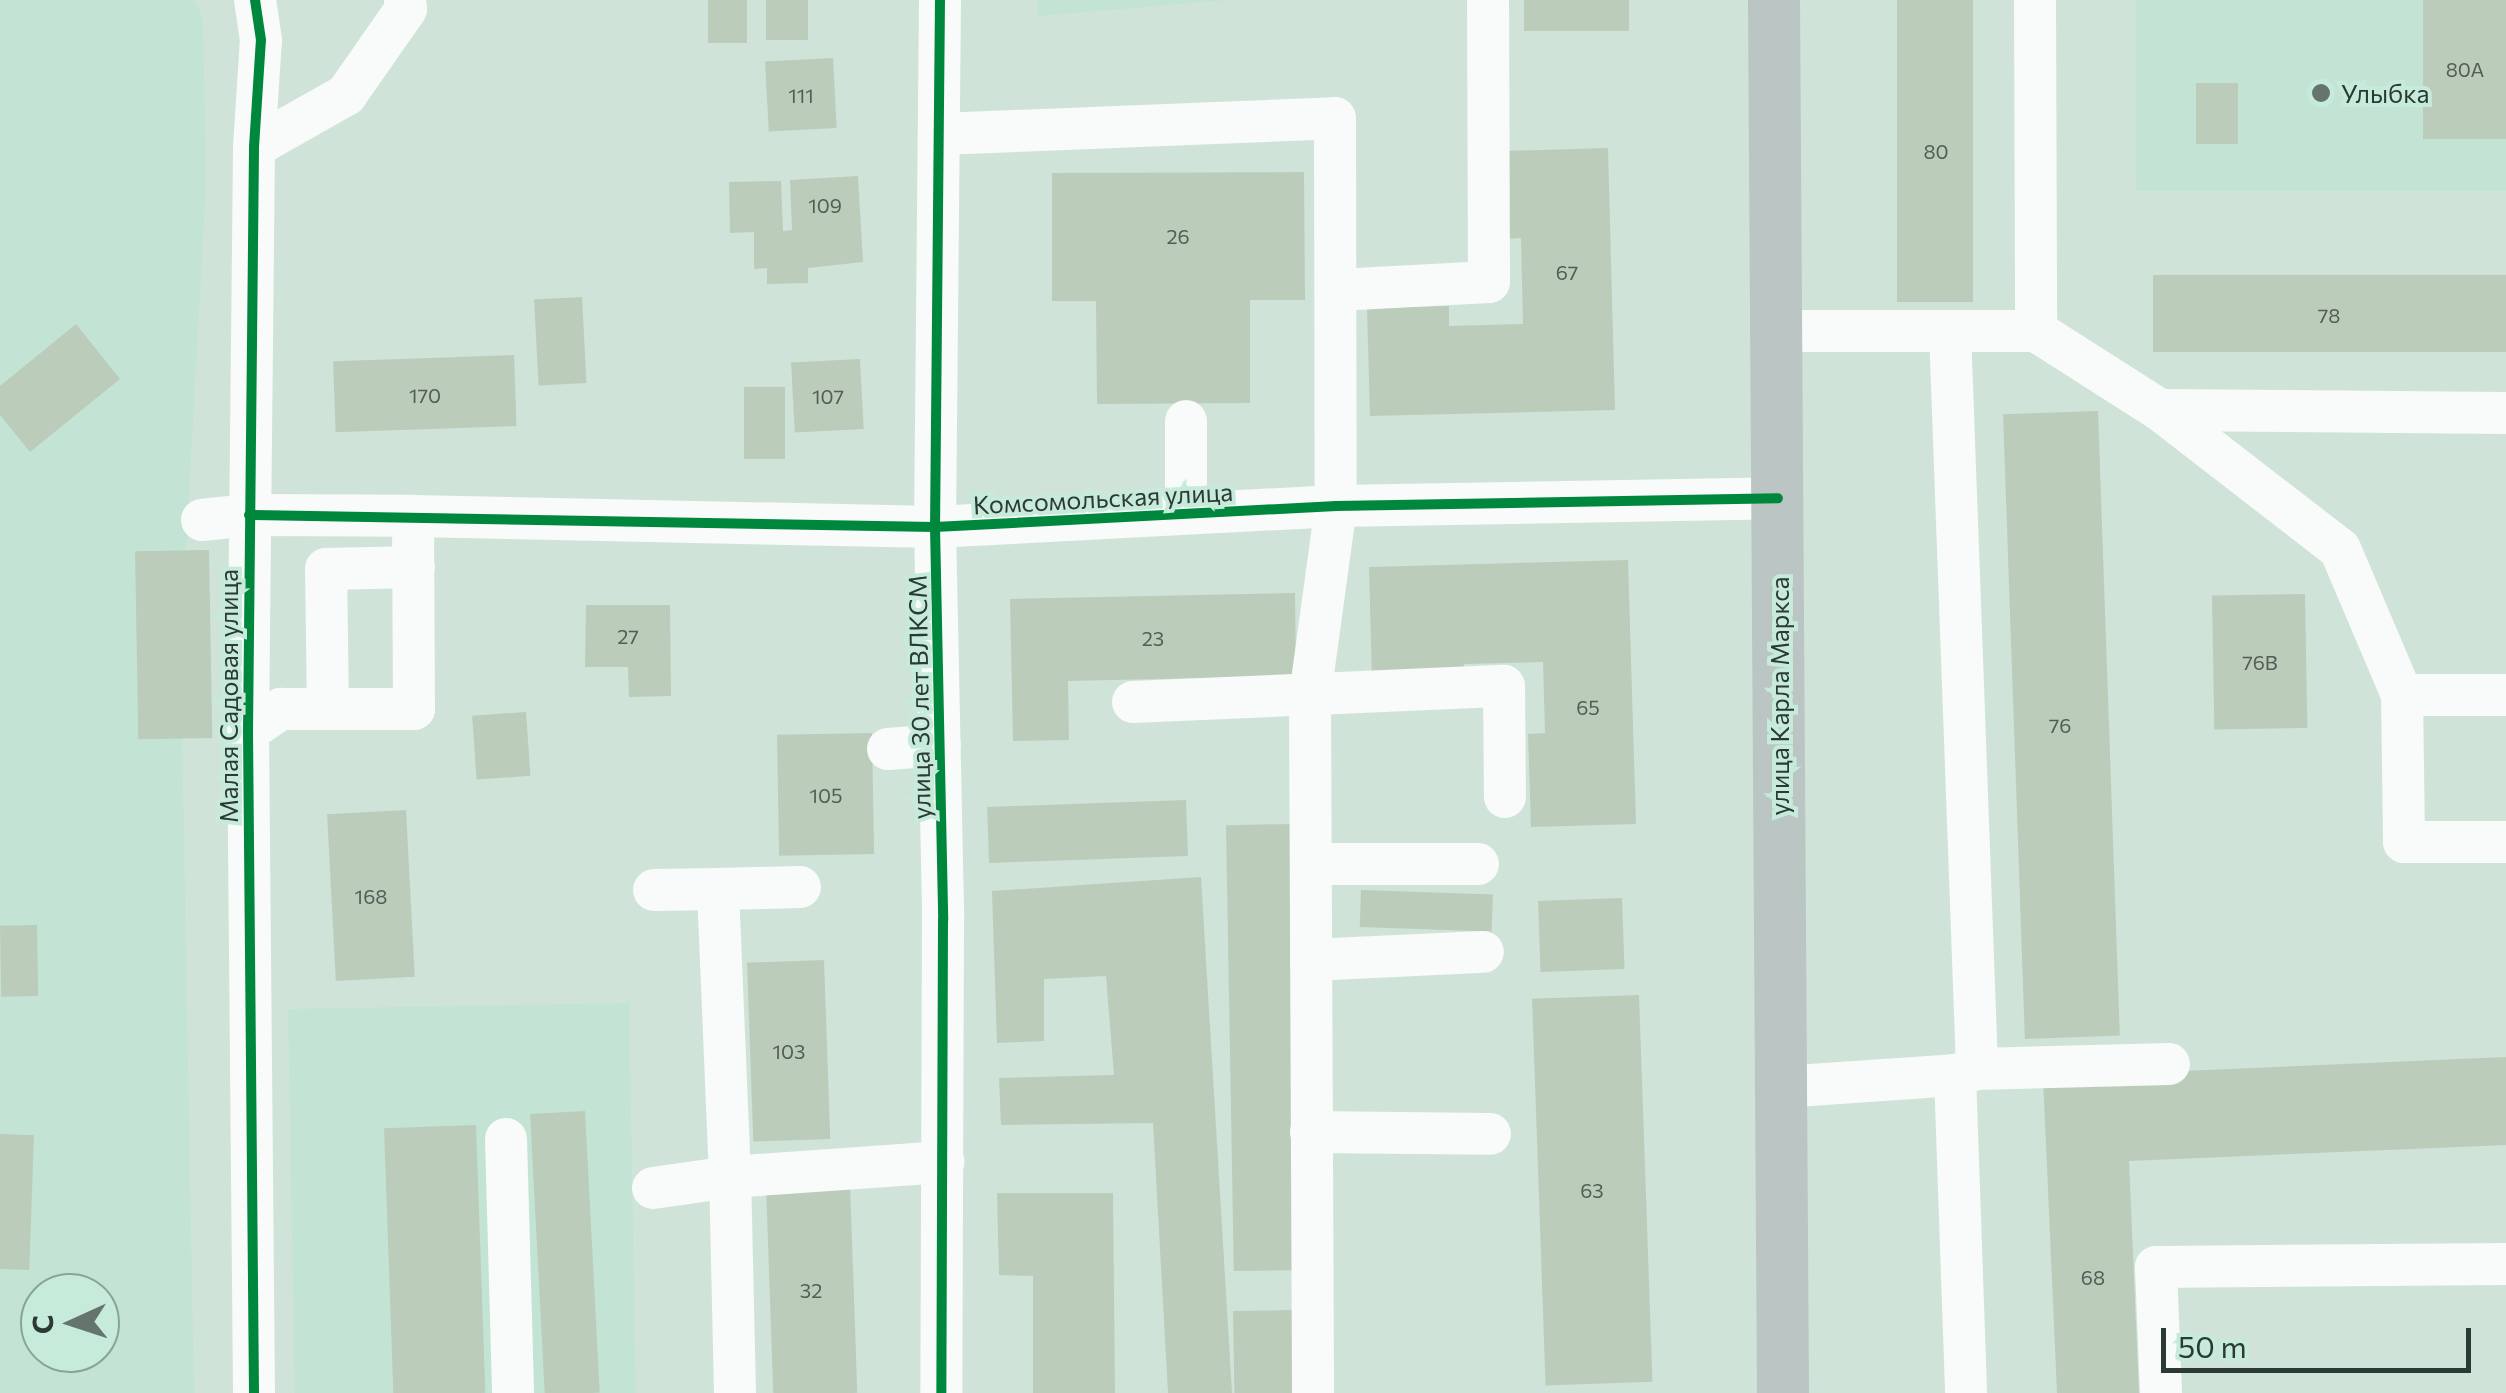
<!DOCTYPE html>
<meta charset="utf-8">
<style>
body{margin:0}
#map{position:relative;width:2506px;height:1393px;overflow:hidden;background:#cfe3d9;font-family:Commissioner,sans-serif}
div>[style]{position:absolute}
.built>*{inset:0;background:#c3e4d4;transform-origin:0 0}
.building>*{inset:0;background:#bcb;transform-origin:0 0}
.minor>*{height:42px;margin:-21px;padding:0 21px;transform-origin:21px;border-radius:21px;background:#f8fbf9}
.major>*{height:52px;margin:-26px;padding:0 26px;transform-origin:26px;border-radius:26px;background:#bac5c4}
.cycleway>*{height:10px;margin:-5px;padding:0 5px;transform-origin:5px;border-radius:5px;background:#00873e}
.dots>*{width:28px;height:28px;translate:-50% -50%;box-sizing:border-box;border:5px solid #c7ebda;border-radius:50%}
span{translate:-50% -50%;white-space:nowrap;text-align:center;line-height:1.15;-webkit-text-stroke:8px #c7ebda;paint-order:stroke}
.number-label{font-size:20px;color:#505e56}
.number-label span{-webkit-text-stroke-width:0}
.poi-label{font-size:25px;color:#2c3a34}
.left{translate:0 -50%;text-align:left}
.street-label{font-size:25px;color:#2c3a34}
.north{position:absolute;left:20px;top:1273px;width:100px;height:100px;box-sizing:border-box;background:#c7ebda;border:2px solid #89a498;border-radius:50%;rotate:267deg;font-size:28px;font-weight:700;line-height:40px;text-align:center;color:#2c3a34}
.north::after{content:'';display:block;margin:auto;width:35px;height:45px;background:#65756e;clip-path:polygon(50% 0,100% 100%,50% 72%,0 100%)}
.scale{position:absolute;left:2161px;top:1328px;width:310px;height:45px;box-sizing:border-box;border:5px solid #2c3a34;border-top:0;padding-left:12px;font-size:30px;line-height:35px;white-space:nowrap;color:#2c3a34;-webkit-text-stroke:8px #c7ebda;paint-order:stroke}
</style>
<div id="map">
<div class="built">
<i style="clip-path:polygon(evenodd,0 0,195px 0,203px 19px,206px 184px,186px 550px,182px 738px,194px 1393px,0 1393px,0 0,40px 1293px,100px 1293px,100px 1353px,40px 1353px,40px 1293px)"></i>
<i style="clip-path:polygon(1038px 0,1228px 0,1038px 16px)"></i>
<i style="left:2136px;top:0;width:370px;height:191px"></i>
<i style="left:629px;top:1003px;width:390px;height:341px;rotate:89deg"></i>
</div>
<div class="building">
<i style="left:708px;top:0;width:39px;height:43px"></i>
<i style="left:766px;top:0;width:42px;height:40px"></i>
<i style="left:1524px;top:0;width:105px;height:31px"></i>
<i style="left:1897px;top:0;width:76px;height:302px"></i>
<i style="left:2423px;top:0;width:83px;height:139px"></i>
<i style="left:833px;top:58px;width:70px;height:68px;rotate:87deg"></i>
<i style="left:2196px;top:83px;width:42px;height:61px"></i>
<i style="clip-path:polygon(1608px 148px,1615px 410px,1370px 416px,1367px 308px,1449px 306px,1449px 326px,1523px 324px,1521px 238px,1506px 239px,1503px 151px)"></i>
<i style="clip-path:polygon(1304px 172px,1305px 300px,1250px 300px,1250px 403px,1097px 404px,1096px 301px,1052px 301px,1052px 173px)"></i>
<i style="clip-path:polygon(858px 176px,863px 262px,808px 268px,808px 283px,767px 284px,767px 268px,754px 269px,754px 232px,730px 233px,729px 182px,781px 181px,783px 231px,792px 230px,790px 180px)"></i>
<i style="left:2153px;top:275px;width:353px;height:77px"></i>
<i style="left:582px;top:297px;width:86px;height:48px;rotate:87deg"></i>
<i style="clip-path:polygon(76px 324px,120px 379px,30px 452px,0 415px,0 386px)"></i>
<i style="left:514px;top:355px;width:71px;height:181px;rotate:88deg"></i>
<i style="left:860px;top:359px;width:70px;height:69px;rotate:87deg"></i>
<i style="left:744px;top:387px;width:41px;height:72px"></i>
<i style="left:2098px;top:411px;width:625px;height:95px;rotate:88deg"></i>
<i style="left:209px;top:550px;width:188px;height:74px;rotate:89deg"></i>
<i style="clip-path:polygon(1628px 560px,1636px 824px,1531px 827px,1528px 734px,1545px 733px,1543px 662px,1464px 664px,1464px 678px,1372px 681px,1369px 567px)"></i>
<i style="clip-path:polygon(1295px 593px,1296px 676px,1068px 681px,1069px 740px,1013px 741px,1010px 599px)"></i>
<i style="left:2305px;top:594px;width:134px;height:93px;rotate:89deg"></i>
<i style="clip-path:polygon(586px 605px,670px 605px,671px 696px,629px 697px,628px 667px,585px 667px)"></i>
<i style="left:526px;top:712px;width:64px;height:54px;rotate:86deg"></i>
<i style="left:872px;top:733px;width:121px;height:95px;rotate:89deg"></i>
<i style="left:1186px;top:800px;width:56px;height:199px;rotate:88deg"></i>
<i style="left:406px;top:810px;width:167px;height:79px;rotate:87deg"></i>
<i style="left:1292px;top:824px;width:446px;height:66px;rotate:89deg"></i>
<i style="clip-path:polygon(1201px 877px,1232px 1393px,1168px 1393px,1153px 1123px,1001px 1125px,999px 1078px,1114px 1075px,1106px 976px,1044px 979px,1044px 1041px,997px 1043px,992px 891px)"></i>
<i style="left:1361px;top:890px;width:132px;height:37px;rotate:2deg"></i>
<i style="left:1622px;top:898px;width:71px;height:84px;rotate:88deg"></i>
<i style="left:37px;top:925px;width:71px;height:37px;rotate:89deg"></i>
<i style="left:824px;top:960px;width:179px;height:77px;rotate:88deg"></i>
<i style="left:1639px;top:995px;width:387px;height:107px;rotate:88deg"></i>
<i style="clip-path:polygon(2506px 1057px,2506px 1145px,2129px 1161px,2139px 1393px,2057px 1393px,2043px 1077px)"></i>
<i style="left:585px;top:1111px;width:282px;height:55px;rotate:87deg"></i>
<i style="left:476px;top:1125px;width:268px;height:92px;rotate:88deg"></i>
<i style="left:0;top:1134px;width:34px;height:135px;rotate:2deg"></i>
<i style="left:850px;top:1184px;width:209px;height:84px;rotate:88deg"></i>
<i style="clip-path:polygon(997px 1193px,1113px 1193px,1115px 1393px,1033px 1393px,1033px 1276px,999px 1275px)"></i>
<i style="left:1294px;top:1310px;width:83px;height:61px;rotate:89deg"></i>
</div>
<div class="minor">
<i style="left:940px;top:0;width:527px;rotate:90.54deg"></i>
<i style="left:935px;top:527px;width:393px;rotate:88.8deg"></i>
<i style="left:943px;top:920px;width:473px;rotate:90.2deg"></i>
<i style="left:2035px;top:0;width:331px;rotate:89.8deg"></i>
<i style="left:940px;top:134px;width:395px;rotate:-2.3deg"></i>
<i style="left:1335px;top:118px;width:388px;rotate:89.9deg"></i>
<i style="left:1336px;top:506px;width:193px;rotate:97.8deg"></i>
<i style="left:1310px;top:697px;width:696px;rotate:89.75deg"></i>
<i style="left:254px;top:147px;width:106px;rotate:-29.5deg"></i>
<i style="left:346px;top:95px;width:105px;rotate:-55.1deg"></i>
<i style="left:406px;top:9px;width:9px;rotate:-96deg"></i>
<i style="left:1337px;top:290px;width:152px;rotate:-3deg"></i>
<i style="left:1489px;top:282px;width:282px;rotate:-90.2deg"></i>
<i style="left:1778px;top:331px;width:258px"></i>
<i style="left:2036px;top:331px;width:147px;rotate:32.5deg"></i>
<i style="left:2160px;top:410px;width:346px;rotate:0.5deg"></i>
<i style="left:1950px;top:331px;width:738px;rotate:87.9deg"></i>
<i style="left:2160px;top:410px;width:227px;rotate:37.7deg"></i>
<i style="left:2340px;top:549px;width:159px;rotate:67deg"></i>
<i style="left:2402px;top:695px;width:147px;rotate:89.2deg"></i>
<i style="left:2404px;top:842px;width:102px"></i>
<i style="left:1186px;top:421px;width:92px;rotate:90deg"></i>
<i style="left:202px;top:520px;width:47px;rotate:-6.1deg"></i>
<i style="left:249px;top:515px;width:164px;rotate:0.3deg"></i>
<i style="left:413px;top:516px;width:522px;rotate:1.21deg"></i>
<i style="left:935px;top:527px;width:402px;rotate:-3deg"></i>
<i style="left:1336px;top:506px;width:442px;rotate:-1deg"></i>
<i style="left:2402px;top:695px;width:104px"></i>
<i style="left:1133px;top:702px;width:371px;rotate:-2.5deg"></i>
<i style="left:1504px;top:686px;width:111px;rotate:89.5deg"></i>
<i style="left:328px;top:709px;width:140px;rotate:-90.8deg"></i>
<i style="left:326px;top:569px;width:88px;rotate:-1.3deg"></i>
<i style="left:248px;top:731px;width:40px;rotate:-34deg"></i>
<i style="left:281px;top:709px;width:133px"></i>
<i style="left:414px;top:709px;width:193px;rotate:-90.3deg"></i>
<i style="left:888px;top:749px;width:52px;rotate:-4.4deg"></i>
<i style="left:1311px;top:864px;width:167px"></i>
<i style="left:654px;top:890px;width:64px;rotate:-0.9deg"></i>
<i style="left:1311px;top:960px;width:172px;rotate:-2.7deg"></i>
<i style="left:1955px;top:1075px;width:318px;rotate:88deg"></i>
<i style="left:1781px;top:1087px;width:174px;rotate:-3.9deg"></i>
<i style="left:1955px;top:1075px;width:23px;rotate:-15deg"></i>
<i style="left:1977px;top:1069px;width:192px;rotate:-1.5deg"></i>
<i style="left:1311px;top:1132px;width:179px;rotate:0.6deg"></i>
<i style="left:506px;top:1139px;width:254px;rotate:88.4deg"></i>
<i style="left:653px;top:1188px;width:78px;rotate:-8.1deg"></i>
<i style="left:730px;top:1177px;width:288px;rotate:-92.4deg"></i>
<i style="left:718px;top:889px;width:82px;rotate:-1.4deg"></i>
<i style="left:254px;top:1393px;width:662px;rotate:-90.52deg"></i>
<i style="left:248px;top:731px;width:584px;rotate:-89.41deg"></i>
<i style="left:254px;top:147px;width:107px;rotate:-86.3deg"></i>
<i style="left:261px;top:40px;width:40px;rotate:-98.5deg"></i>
<i style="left:735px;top:1393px;width:216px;rotate:-91.3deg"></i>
<i style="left:730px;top:1177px;width:214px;rotate:-4deg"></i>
<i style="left:2161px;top:1393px;width:126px;rotate:-92.3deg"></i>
<i style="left:2156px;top:1267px;width:350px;rotate:-0.5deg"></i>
</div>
<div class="major">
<i style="left:1774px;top:0;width:1393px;rotate:89.63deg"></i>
</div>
<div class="cycleway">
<i style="left:940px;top:0;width:527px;rotate:90.54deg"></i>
<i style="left:935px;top:527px;width:393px;rotate:88.8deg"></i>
<i style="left:943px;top:920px;width:473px;rotate:90.2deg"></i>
<i style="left:249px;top:515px;width:686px;rotate:1deg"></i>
<i style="left:935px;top:527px;width:402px;rotate:-3deg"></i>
<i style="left:1336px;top:506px;width:442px;rotate:-1deg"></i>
<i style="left:254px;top:1393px;width:662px;rotate:-90.52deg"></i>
<i style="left:248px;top:731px;width:584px;rotate:-89.41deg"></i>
<i style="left:254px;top:147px;width:107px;rotate:-86.3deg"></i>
<i style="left:261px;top:40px;width:40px;rotate:-98.5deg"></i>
</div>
<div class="dots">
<i style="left:2321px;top:93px;background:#65756e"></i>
</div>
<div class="number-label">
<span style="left:2465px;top:69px">80А</span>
<span style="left:801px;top:95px">111</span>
<span style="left:1936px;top:151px">80</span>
<span style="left:825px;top:205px">109</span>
<span style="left:1178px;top:236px">26</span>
<span style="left:1567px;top:272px">67</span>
<span style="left:2329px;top:315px">78</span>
<span style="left:425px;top:395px">170</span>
<span style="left:828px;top:396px">107</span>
<span style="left:628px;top:636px">27</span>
<span style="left:1153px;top:638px">23</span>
<span style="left:2260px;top:662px">76В</span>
<span style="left:1588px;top:707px">65</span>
<span style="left:2060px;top:725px">76</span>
<span style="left:826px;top:795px">105</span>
<span style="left:371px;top:896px">168</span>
<span style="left:789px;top:1051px">103</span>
<span style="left:1592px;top:1190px">63</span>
<span style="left:2093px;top:1277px">68</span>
<span style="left:811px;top:1290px">32</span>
</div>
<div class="poi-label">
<span class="left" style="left:2341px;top:93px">Улыбка</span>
</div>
<div class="street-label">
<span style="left:1103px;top:498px;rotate:-3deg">Комсомольская улица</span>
<span style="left:228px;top:696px;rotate:-90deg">Малая Садовая улица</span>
<span style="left:1779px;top:696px;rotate:-90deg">улица Карла Маркса</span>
<span style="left:919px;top:697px;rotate:-91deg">улица 30 лет ВЛКСМ</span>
</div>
<div class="north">С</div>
<div class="scale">50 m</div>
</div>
